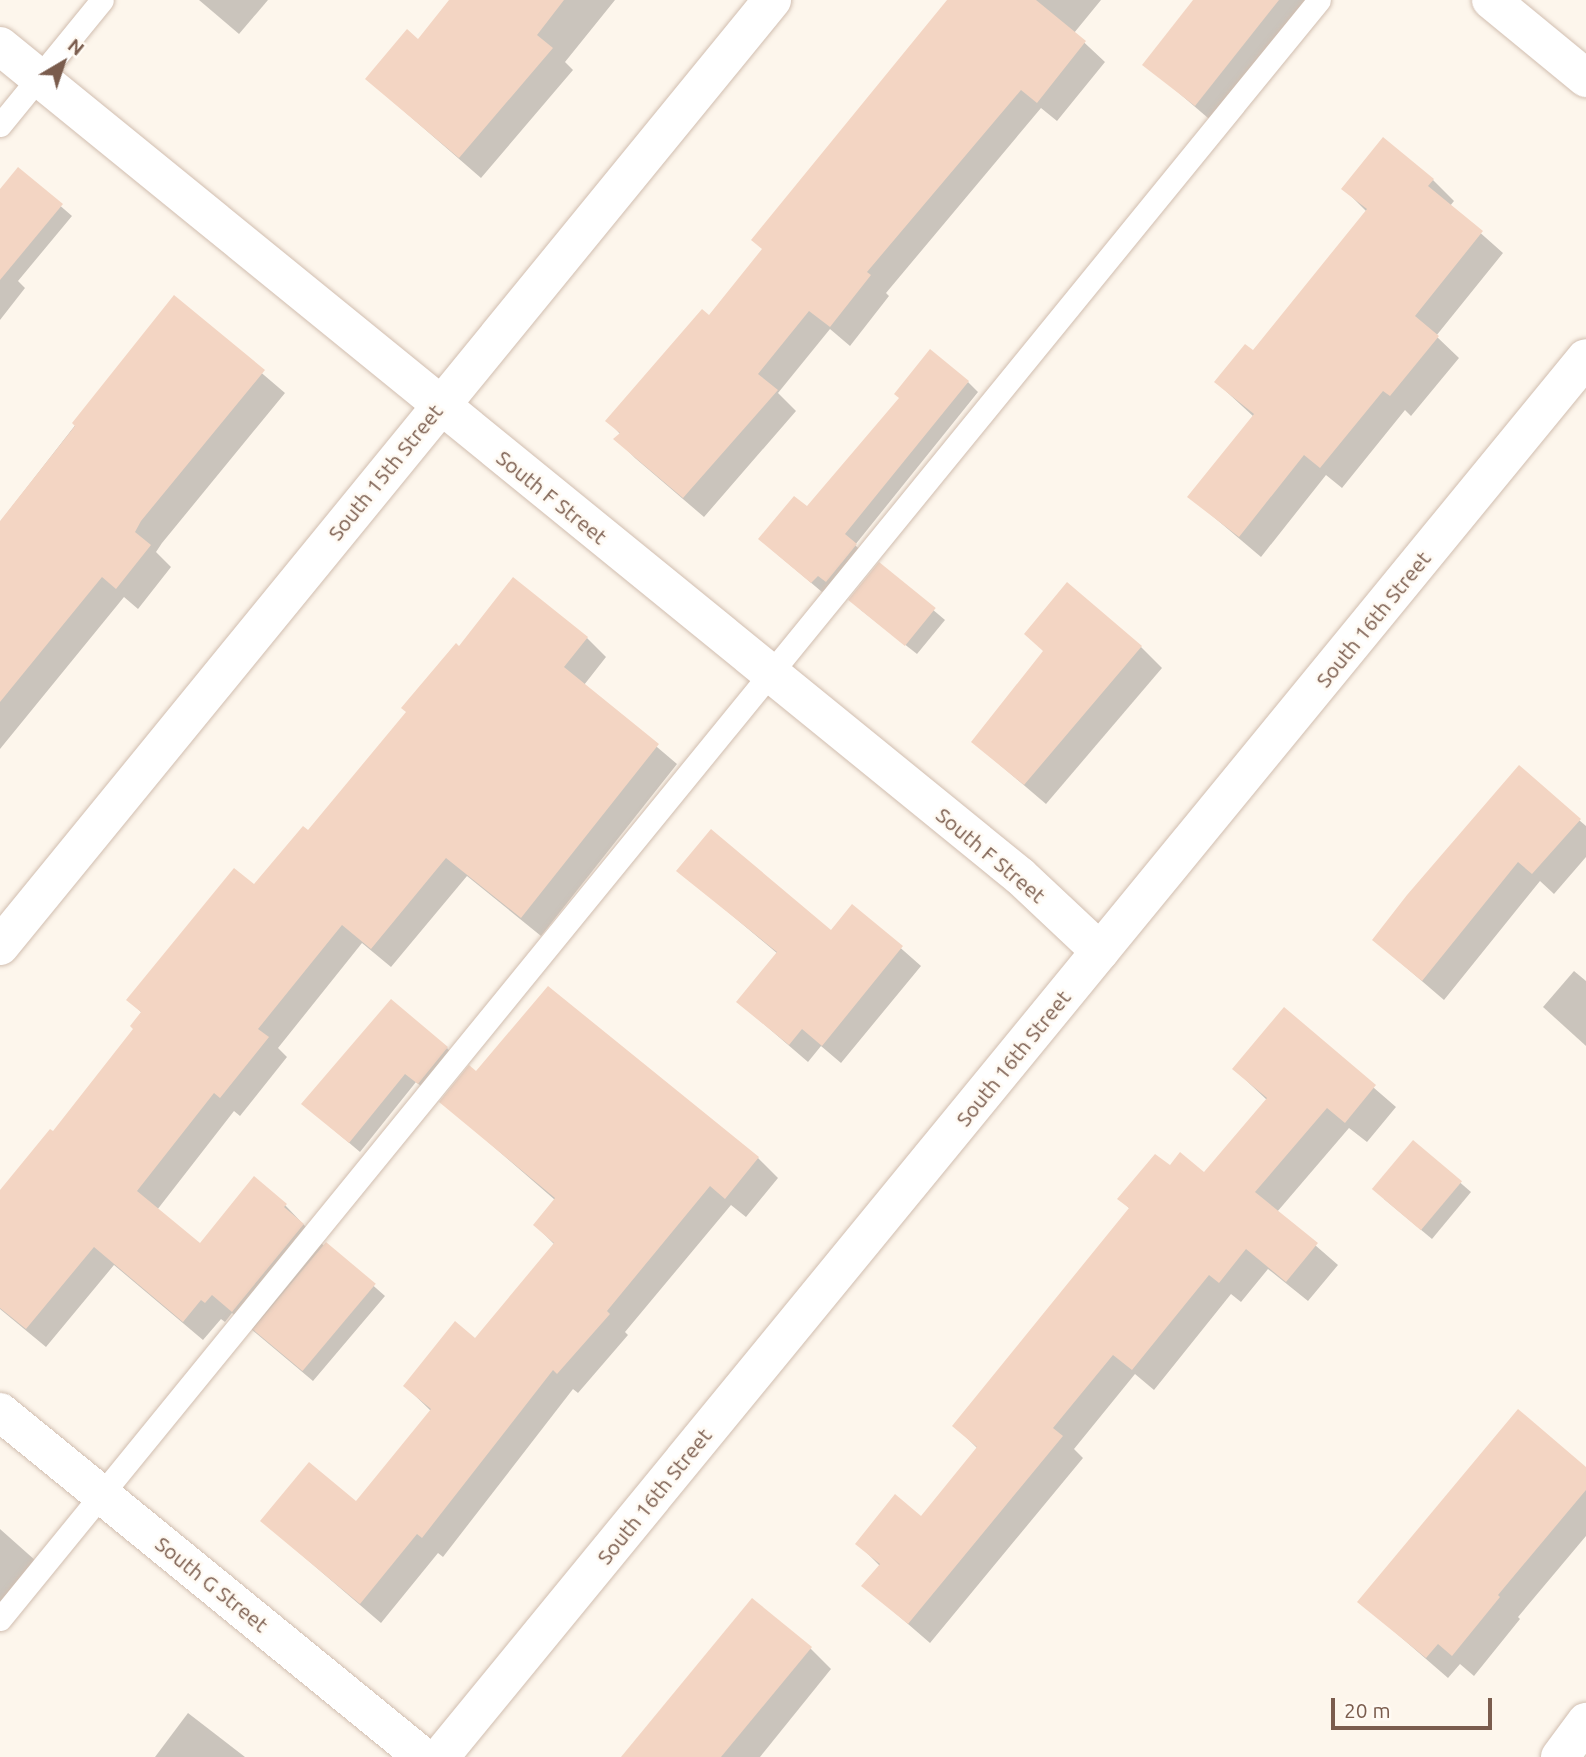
<!DOCTYPE html>
<style>
body{margin:0}
#map{position:relative;width:1586px;height:1757px;overflow:hidden;background:#fdf6ec;font-family:Ubuntu,sans-serif}
div>[style]{position:absolute}
.shadow>*{inset:0;background:#0003}
.building>*{inset:0;background:#f3d5c3;transform-origin:0 0}
.roads{filter:drop-shadow(0 0 2px #d1beb0) drop-shadow(0 0 2px #d1beb0)}
.lane>*{height:23px;margin:-11.5px;padding:0 11.5px;transform-origin:11.5px;border-radius:11.5px;background:#fff}
.street>*{height:38px;margin:-19px;padding:0 19px;transform-origin:19px;border-radius:19px;background:#fff}
.secondary>*{height:38px;margin:-19px;padding:0 19px;transform-origin:19px;border-radius:19px;background:#fff}
span{translate:-50% -50%;white-space:nowrap;text-align:center;line-height:1.15;-webkit-text-stroke:5px #fffaf3;paint-order:stroke}
.street-label{font-size:21px;color:#7a5c4d}
.north{position:absolute;left:28px;top:28px;width:70px;height:70px;-webkit-text-stroke:5px #fffaf3;paint-order:stroke;rotate:39deg;font-size:19px;font-weight:700;line-height:28px;text-align:center;color:#7a5c4d}
.north::after{content:'';display:block;margin:auto;width:24px;height:32px;background:#7a5c4d;clip-path:polygon(50% 0,100% 100%,50% 72%,0 100%)}
.scale{position:absolute;left:1331px;top:1698px;width:161px;height:32px;box-sizing:border-box;border:4px solid #7a5c4d;border-top:0;padding-left:9px;font-size:21px;line-height:24px;white-space:nowrap;color:#7a5c4d;-webkit-text-stroke:5px #fffaf3;paint-order:stroke}
</style>
<div id="map">
<div class="shadow">
<i style="clip-path:polygon(199px 0,268px 0,239px 34px)"></i>
<i style="clip-path:polygon(451px 0,615px 0,565px 62px,573px 70px,481px 178px,367px 79px,418px 41px)"></i>
<i style="clip-path:polygon(948px 0,1101px 0,1074px 33px,1105px 62px,1057px 121px,1041px 108px,886px 293px,889px 296px,850px 346px,830px 329px,778px 393px,796px 411px,704px 517px,635px 458px,616px 439px,621px 435px,608px 421px,709px 317px,764px 250px)"></i>
<i style="clip-path:polygon(1196px 0,1321px 0,1215px 124px,1145px 64px)"></i>
<i style="clip-path:polygon(19px 170px,72px 216px,18px 281px,25px 288px,0 320px,0 194px)"></i>
<i style="clip-path:polygon(1433px 180px,1454px 201px,1450px 206px,1503px 253px,1436px 336px,1459px 358px,1411px 416px,1405px 410px,1342px 488px,1326px 475px,1261px 557px,1190px 497px,1254px 417px,1216px 382px,1253px 353px,1367px 212px,1344px 189px)"></i>
<i style="clip-path:polygon(174px 298px,285px 393px,162px 543px,156px 552px,171px 567px,138px 609px,124px 597px,0 749px,0 522px)"></i>
<i style="clip-path:polygon(968px 382px,978px 392px,855px 545px,866px 556px,822px 592px,771px 549px,807px 509px)"></i>
<i style="clip-path:polygon(879px 564px,945px 620px,917px 654px,861px 610px)"></i>
<i style="clip-path:polygon(587px 638px,606px 657px,584px 685px,677px 764px,541px 936px,467px 876px,391px 967px,362px 943px,278px 1048px,287px 1057px,240px 1116px,234px 1111px,157px 1210px,200px 1246px,285px 1205px,324px 1246px,326px 1244px,385px 1296px,313px 1381px,232px 1313px,225px 1322px,221px 1319px,203px 1340px,114px 1265px,46px 1347px,0 1309px,0 1192px,53px 1133px,135px 1029px,142px 1013px,128px 1000px,254px 887px,308px 833px,460px 648px)"></i>
<i style="clip-path:polygon(1141px 647px,1162px 668px,1046px 804px,973px 742px,1044px 652px)"></i>
<i style="clip-path:polygon(1579px 820px,1586px 826px,1586px 857px,1554px 894px,1540px 881px,1444px 1000px,1374px 940px)"></i>
<i style="clip-path:polygon(679px 871px,832px 932px,853px 906px,921px 966px,841px 1063px,821px 1046px,808px 1062px,738px 1002px,778px 954px)"></i>
<i style="clip-path:polygon(1574px 971px,1586px 981px,1586px 1046px,1543px 1007px)"></i>
<i style="clip-path:polygon(548px 988px,758px 1158px,778px 1178px,746px 1217px,731px 1205px,625px 1332px,628px 1335px,578px 1393px,573px 1389px,443px 1557px,438px 1553px,381px 1623px,262px 1521px,357px 1503px,431px 1411px,405px 1386px,476px 1340px,555px 1245px,535px 1225px,555px 1200px,442px 1102px,477px 1074px)"></i>
<i style="clip-path:polygon(1284px 1010px,1396px 1107px,1367px 1142px,1349px 1128px,1277px 1212px,1338px 1265px,1308px 1301px,1268px 1269px,1241px 1302px,1231px 1294px,1154px 1390px,1135px 1374px,1074px 1449px,1083px 1458px,930px 1643px,864px 1586px,880px 1566px,857px 1543px,922px 1519px,978px 1449px,955px 1426px,1130px 1209px,1120px 1199px,1170px 1168px,1204px 1174px,1267px 1100px,1234px 1069px)"></i>
<i style="clip-path:polygon(447px 1048px,457px 1059px,429px 1093px,416px 1082px,360px 1152px,303px 1104px)"></i>
<i style="clip-path:polygon(1413px 1142px,1471px 1192px,1432px 1239px,1384px 1199px)"></i>
<i style="clip-path:polygon(1586px 1470px,1586px 1536px,1518px 1617px,1520px 1619px,1474px 1676px,1460px 1664px,1448px 1678px,1359px 1601px)"></i>
<i style="clip-path:polygon(0 1529px,36px 1561px,0 1604px)"></i>
<i style="clip-path:polygon(810px 1648px,831px 1669px,760px 1757px,646px 1757px)"></i>
<i style="clip-path:polygon(188px 1713px,245px 1757px,155px 1757px)"></i>
</div>
<div class="building">
<i style="clip-path:polygon(449px 0,564px 0,537px 35px,553px 48px,459px 158px,365px 79px,407px 29px,418px 39px)"></i>
<i style="clip-path:polygon(947px 0,1036px 0,1086px 41px,1037px 103px,1021px 90px,867px 272px,871px 275px,830px 327px,809px 311px,758px 374px,778px 390px,683px 498px,613px 439px,620px 433px,605px 421px,702px 309px,709px 315px,762px 249px,751px 240px)"></i>
<i style="clip-path:polygon(1193px 0,1279px 0,1195px 106px,1142px 65px)"></i>
<i style="clip-path:polygon(1383px 137px,1434px 179px,1428px 186px,1483px 231px,1415px 316px,1439px 336px,1390px 396px,1383px 391px,1320px 468px,1304px 455px,1239px 537px,1187px 497px,1254px 414px,1214px 382px,1245px 344px,1253px 350px,1367px 209px,1341px 189px)"></i>
<i style="clip-path:polygon(18px 167px,63px 204px,0 280px,0 189px)"></i>
<i style="clip-path:polygon(174px 295px,265px 370px,141px 521px,135px 532px,151px 545px,116px 589px,102px 577px,0 702px,0 521px,75px 426px,72px 423px)"></i>
<i style="clip-path:polygon(930px 349px,969px 381px,845px 534px,857px 544px,826px 582px,818px 576px,811px 583px,758px 539px,794px 496px,807px 506px,899px 398px,894px 394px)"></i>
<i style="left:879px;top:562px;width:73px;height:49px;rotate:39deg"></i>
<i style="clip-path:polygon(513px 577px,588px 637px,564px 667px,659px 744px,521px 918px,446px 858px,371px 949px,342px 925px,258px 1029px,269px 1037px,220px 1098px,214px 1093px,137px 1191px,200px 1243px,254px 1176px,287px 1204px,284px 1207px,304px 1224px,232px 1312px,212px 1295px,205px 1303px,201px 1300px,183px 1322px,94px 1247px,26px 1329px,0 1308px,0 1190px,50px 1129px,53px 1131px,133px 1029px,130px 1026px,141px 1012px,126px 1000px,234px 868px,254px 884px,303px 826px,308px 830px,406px 712px,401px 708px,456px 643px,459px 646px)"></i>
<i style="clip-path:polygon(1067px 582px,1142px 646px,1024px 785px,971px 742px,1043px 651px,1024px 634px)"></i>
<i style="clip-path:polygon(1519px 765px,1581px 819px,1532px 874px,1518px 862px,1422px 981px,1372px 940px,1407px 895px)"></i>
<i style="clip-path:polygon(711px 829px,831px 930px,852px 904px,903px 946px,822px 1046px,802px 1029px,789px 1045px,736px 1002px,777px 952px,676px 871px)"></i>
<i style="clip-path:polygon(548px 986px,759px 1157px,725px 1199px,710px 1186px,607px 1311px,610px 1314px,557px 1374px,553px 1370px,422px 1538px,417px 1534px,360px 1604px,260px 1521px,309px 1462px,356px 1501px,431px 1409px,403px 1386px,455px 1321px,475px 1338px,554px 1243px,533px 1225px,555px 1198px,439px 1102px,469px 1065px,476px 1071px)"></i>
<i style="clip-path:polygon(391px 999px,448px 1047px,418px 1084px,405px 1074px,349px 1143px,301px 1104px)"></i>
<i style="clip-path:polygon(1284px 1007px,1376px 1085px,1345px 1123px,1327px 1108px,1255px 1192px,1318px 1243px,1286px 1282px,1246px 1249px,1219px 1283px,1209px 1275px,1132px 1370px,1113px 1355px,1053px 1428px,1063px 1436px,908px 1624px,861px 1586px,880px 1564px,855px 1544px,895px 1494px,921px 1516px,977px 1447px,952px 1426px,1129px 1208px,1117px 1199px,1155px 1154px,1170px 1165px,1180px 1152px,1204px 1172px,1267px 1098px,1232px 1069px)"></i>
<i style="left:1413px;top:1140px;width:64px;height:64px;rotate:40deg"></i>
<i style="left:326px;top:1242px;width:65px;height:114px;rotate:40deg"></i>
<i style="clip-path:polygon(1518px 1409px,1586px 1467px,1586px 1490px,1498px 1595px,1500px 1597px,1452px 1656px,1438px 1644px,1426px 1658px,1357px 1602px)"></i>
<i style="clip-path:polygon(752px 1598px,812px 1647px,721px 1757px,621px 1757px)"></i>
</div>
<div class="roads">
<div class="lane">
<i style="left:0;top:125px;width:161px;rotate:-50.8deg"></i>
<i style="left:0;top:1619px;width:2088px;rotate:-50.83deg"></i>
</div>
<div class="street">
<i style="left:0;top:46px;width:1315px;rotate:39.14deg"></i>
<i style="left:1020px;top:876px;width:110px;rotate:43.2deg"></i>
<i style="left:0;top:946px;width:1221px;rotate:-50.78deg"></i>
<i style="left:0;top:1412px;width:546px;rotate:39.2deg"></i>
<i style="left:440px;top:1757px;width:1808px;rotate:-50.68deg"></i>
<i style="left:1560px;top:1757px;width:44px;rotate:-53.4deg"></i>
</div>
<div class="secondary">
<i style="left:1491px;top:0;width:123px;rotate:39.4deg"></i>
</div>
</div>
<div class="street-label">
<span style="left:385px;top:472px;rotate:-51deg">South 15th Street</span>
<span style="left:552px;top:497px;rotate:39deg">South F Street</span>
<span style="left:1373px;top:619px;rotate:-51deg">South 16th Street</span>
<span style="left:991px;top:855px;rotate:40deg">South F Street</span>
<span style="left:1013px;top:1058px;rotate:-51deg">South 16th Street</span>
<span style="left:654px;top:1496px;rotate:-51deg">South 16th Street</span>
<span style="left:212px;top:1584px;rotate:39deg">South G Street</span>
</div>
<div class="north">N</div>
<div class="scale">20 m</div>
</div>
